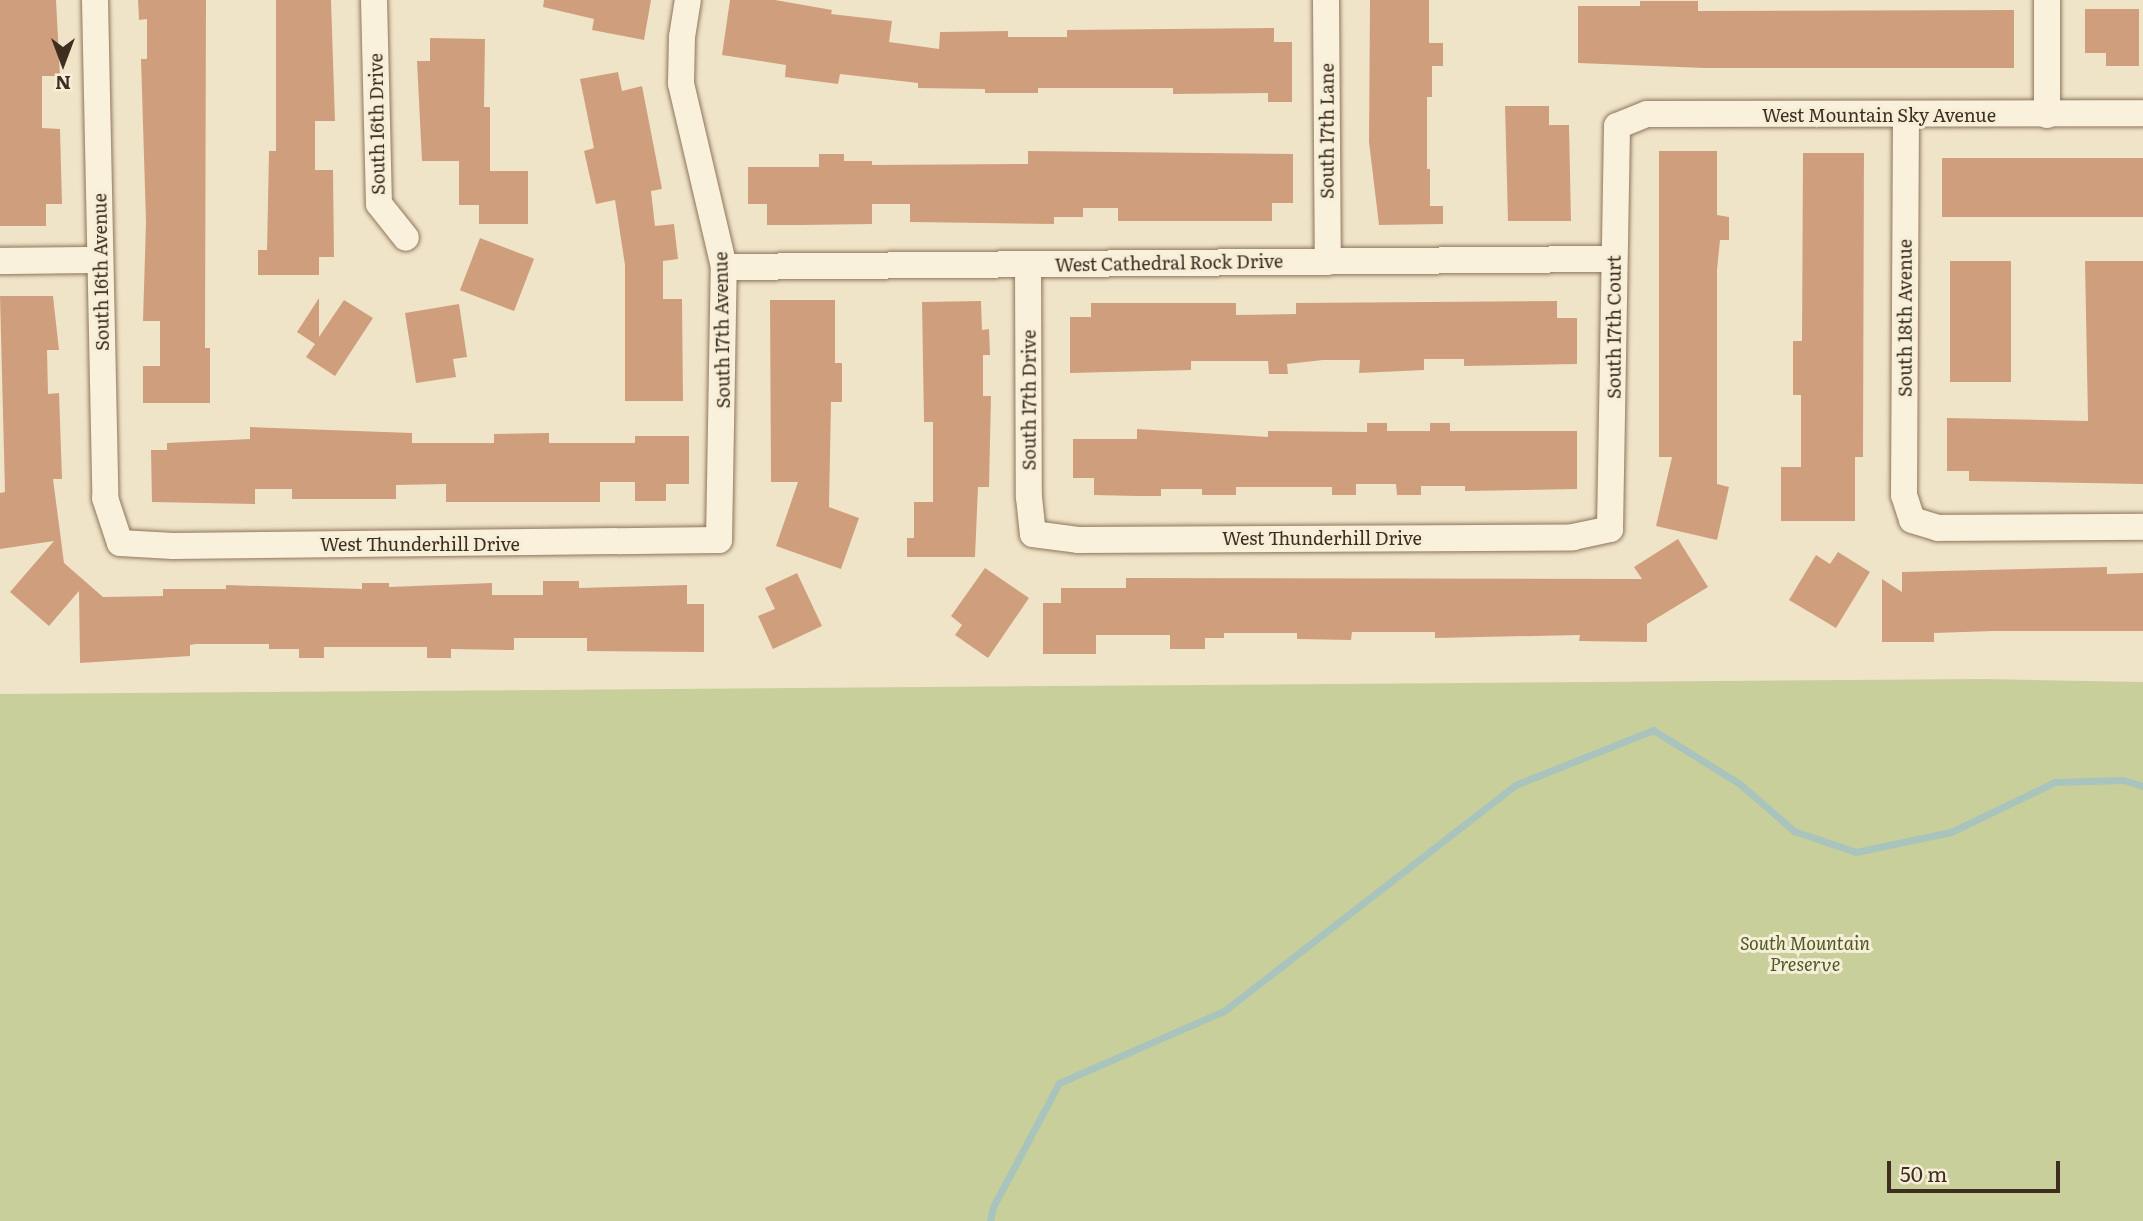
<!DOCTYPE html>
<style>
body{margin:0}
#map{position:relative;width:2143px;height:1221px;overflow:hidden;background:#f0e4c8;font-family:Literata,serif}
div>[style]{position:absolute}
.green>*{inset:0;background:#c9cf9b}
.stream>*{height:7px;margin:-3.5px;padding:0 3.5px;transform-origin:3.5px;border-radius:3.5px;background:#a9c4bc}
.building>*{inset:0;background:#cf9f7d;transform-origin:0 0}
.roads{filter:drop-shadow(0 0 2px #8d765c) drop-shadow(0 0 2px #8d765c)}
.minor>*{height:26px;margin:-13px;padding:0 13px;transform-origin:13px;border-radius:13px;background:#faf1dc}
span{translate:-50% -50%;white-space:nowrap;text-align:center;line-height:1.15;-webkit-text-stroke:6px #f7eed8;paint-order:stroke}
.street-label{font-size:18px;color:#3d2e20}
.park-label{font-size:18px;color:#4d5a26;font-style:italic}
.north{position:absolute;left:28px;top:28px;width:70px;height:70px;-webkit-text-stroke:5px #f7eed8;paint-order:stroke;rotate:180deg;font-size:19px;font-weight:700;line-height:28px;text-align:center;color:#3d2e20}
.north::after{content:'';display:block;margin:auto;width:24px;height:32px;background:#3d2e20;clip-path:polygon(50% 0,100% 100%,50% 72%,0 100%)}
.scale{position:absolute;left:1887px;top:1161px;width:173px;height:32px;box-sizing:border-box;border:4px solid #3d2e20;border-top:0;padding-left:9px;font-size:21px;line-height:24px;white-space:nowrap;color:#3d2e20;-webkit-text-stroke:5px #f7eed8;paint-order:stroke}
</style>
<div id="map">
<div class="green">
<i style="clip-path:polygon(1984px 679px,2143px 682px,2143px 1221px,0 1221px,0 694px)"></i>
</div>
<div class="stream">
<i style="left:990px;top:1221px;width:14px;rotate:-78deg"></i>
<i style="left:993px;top:1207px;width:140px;rotate:-62deg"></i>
<i style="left:1059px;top:1083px;width:180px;rotate:-23.6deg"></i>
<i style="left:1224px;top:1011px;width:368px;rotate:-37.8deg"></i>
<i style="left:1515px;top:785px;width:149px;rotate:-21.7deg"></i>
<i style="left:1653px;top:730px;width:102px;rotate:31.8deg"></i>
<i style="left:1740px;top:784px;width:72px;rotate:41deg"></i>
<i style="left:1794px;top:831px;width:65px;rotate:18.7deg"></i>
<i style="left:1856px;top:852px;width:97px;rotate:-11.9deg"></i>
<i style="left:1951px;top:832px;width:115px;rotate:-25.7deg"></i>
<i style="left:2055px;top:782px;width:68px;rotate:-1.7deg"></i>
<i style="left:2123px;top:780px;width:21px;rotate:17deg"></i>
</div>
<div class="building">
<i style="clip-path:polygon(0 0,56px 0,60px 76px,42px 76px,42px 128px,60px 129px,62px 204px,46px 204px,46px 226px,0 226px)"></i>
<i style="clip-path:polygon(138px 0,206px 0,205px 348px,210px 348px,210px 403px,143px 403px,143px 366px,160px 366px,160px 321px,143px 321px,146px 222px,141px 59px,147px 59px,147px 19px,139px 20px)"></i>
<i style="clip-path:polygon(276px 0,331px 0,335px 121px,315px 121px,315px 170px,333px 170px,334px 257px,319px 257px,319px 275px,258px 275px,258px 250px,267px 250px,269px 151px,276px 151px)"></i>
<i style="clip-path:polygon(544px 0,651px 0,644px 40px,592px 30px,594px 19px,543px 7px)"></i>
<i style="clip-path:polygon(730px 0,775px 0,832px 10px,831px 14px,892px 21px,889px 42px,939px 49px,940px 32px,1008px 31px,1008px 37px,1067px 37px,1067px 30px,1274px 28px,1274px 42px,1292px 42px,1292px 102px,1268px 102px,1268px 93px,1173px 94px,1173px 88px,1038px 88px,1038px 93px,985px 93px,985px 89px,918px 88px,918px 83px,840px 74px,838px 84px,785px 77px,786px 65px,722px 55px)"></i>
<i style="clip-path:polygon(1370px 0,1429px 0,1429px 43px,1443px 43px,1443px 66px,1432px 66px,1432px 97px,1427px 97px,1427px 169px,1430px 169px,1430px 206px,1443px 206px,1443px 224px,1379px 225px,1369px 142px)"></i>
<i style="clip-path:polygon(1640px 1px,1698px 1px,1698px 11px,2014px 10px,2014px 68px,1704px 68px,1578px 63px,1578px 6px,1640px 6px)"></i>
<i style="clip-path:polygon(2085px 9px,2139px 9px,2139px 66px,2106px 66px,2106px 53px,2085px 53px)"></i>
<i style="clip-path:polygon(430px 38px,485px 39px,484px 107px,490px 107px,490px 171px,528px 171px,528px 224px,479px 224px,479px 205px,459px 205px,459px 161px,422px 161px,417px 61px,430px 61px)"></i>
<i style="clip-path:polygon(618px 72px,622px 91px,642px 86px,662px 189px,651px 191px,655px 226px,674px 224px,678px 259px,663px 261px,663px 299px,682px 299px,683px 401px,625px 401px,625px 265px,615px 200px,596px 204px,584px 151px,594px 148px,580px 79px)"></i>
<i style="clip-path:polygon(1505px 106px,1549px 106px,1549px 125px,1569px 125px,1571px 221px,1508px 221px)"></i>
<i style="clip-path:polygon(1028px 151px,1293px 154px,1293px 203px,1272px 203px,1272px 221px,1118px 221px,1118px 208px,1083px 208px,1083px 217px,1054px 217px,1054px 224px,910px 222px,910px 204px,872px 204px,872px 224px,802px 225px,767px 225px,767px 204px,748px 204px,748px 167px,819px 167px,819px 154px,844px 154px,844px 161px,872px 161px,872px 165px,1028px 164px)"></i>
<i style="clip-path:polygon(1659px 151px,1717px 151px,1717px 215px,1729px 217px,1729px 240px,1720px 240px,1717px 270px,1717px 484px,1729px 487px,1717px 540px,1656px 526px,1672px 457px,1659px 457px)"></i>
<i style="clip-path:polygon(1803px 153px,1864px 153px,1863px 457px,1855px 457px,1855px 521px,1781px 521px,1781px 467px,1801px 467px,1801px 395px,1793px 395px,1793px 341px,1802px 341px)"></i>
<i style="left:1942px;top:158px;width:201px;height:59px"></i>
<i style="left:480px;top:238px;width:58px;height:56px;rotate:21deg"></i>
<i style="left:1950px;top:261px;width:61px;height:121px"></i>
<i style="clip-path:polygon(2085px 261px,2143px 261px,2143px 484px,1969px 481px,1969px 471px,1947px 471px,1947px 418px,2088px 421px)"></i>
<i style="clip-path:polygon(0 296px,53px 296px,59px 350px,47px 350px,48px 394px,59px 393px,62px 479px,53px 479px,64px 563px,103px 597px,163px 596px,163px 589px,226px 589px,226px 585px,362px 589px,362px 583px,389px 583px,389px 587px,492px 583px,492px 595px,543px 595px,543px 581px,579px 581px,579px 588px,687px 585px,687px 604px,704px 604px,704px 652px,587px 651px,587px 638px,514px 638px,514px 650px,451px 649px,451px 658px,427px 658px,427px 647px,324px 647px,324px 658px,299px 658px,299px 649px,269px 649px,269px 644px,196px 644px,190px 645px,190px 656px,80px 663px,79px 591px,49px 626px,10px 592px,54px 541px,0 549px,0 493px,5px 492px)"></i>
<i style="clip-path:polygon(319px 298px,319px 337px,344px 300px,373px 318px,335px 376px,306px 357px,315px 344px,297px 332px)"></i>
<i style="clip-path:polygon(770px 300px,835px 300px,835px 363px,842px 363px,842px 402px,831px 402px,829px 507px,859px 518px,841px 569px,776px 546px,798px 482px,771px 482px)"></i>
<i style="clip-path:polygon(981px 301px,982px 330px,989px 329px,990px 355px,983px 355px,983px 396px,991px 396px,989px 487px,978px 487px,975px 557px,907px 557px,907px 538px,914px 538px,914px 502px,933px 502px,933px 422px,924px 422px,922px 302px)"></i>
<i style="clip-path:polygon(1557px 301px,1557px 318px,1577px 318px,1577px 364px,1464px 366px,1464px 359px,1424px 359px,1424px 370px,1359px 373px,1360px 360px,1323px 360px,1287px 364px,1288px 374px,1269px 374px,1268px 361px,1191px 361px,1191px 370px,1070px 373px,1070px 317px,1091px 317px,1091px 303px,1236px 303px,1236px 315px,1296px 314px,1296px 303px)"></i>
<i style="clip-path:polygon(459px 304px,467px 357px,453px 359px,456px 377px,416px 383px,405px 313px)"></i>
<i style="clip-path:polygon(1367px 423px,1387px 423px,1387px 431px,1430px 431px,1430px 423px,1450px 423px,1450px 431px,1577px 431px,1577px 489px,1465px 491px,1465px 486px,1421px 486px,1421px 495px,1397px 495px,1396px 484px,1356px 484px,1356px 495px,1332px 495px,1332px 487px,1236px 487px,1236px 495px,1202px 495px,1202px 489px,1161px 489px,1161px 496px,1137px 496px,1094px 495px,1094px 478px,1073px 478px,1073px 439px,1137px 439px,1137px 429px,1268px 437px,1268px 431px,1367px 432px)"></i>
<i style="clip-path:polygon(250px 427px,412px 433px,412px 443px,494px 443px,494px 434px,549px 433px,549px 443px,635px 443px,635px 436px,689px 436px,689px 484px,666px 484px,666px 501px,635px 501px,635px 482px,600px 482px,600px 502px,446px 502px,446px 484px,396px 485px,396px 499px,292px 499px,292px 489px,255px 489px,255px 504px,152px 502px,151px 450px,167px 450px,167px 443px,250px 439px)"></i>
<i style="clip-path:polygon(1678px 539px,1708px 587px,1647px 624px,1647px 642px,1579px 641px,1580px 635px,1435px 638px,1435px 632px,1352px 632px,1351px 640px,1297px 639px,1297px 633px,1224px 633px,1224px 638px,1205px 638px,1205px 649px,1170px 649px,1170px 635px,1096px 635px,1096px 654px,1043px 654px,1043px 603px,1061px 603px,1061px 588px,1126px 588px,1126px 578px,1642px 579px,1634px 567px)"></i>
<i style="clip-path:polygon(1838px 552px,1870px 572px,1836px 628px,1789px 600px,1816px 555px,1830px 564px)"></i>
<i style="clip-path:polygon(2107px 567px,2107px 574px,2143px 573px,2143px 631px,1994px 631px,1934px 633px,1934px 642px,1882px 642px,1882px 579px,1902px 592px,1902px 572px)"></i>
<i style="clip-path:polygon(985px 568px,1029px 598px,988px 658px,955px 635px,962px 625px,951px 616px)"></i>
<i style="clip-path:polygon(797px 573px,822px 626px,773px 649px,758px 616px,775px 609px,765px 588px)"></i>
</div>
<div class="roads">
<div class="minor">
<i style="left:95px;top:0;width:498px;rotate:88.8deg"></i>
<i style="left:105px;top:498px;width:47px;rotate:71.6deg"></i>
<i style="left:120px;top:543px;width:53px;rotate:3.2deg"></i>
<i style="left:173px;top:546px;width:546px;rotate:-0.63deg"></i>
<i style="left:719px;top:540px;width:273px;rotate:-89deg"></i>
<i style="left:724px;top:267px;width:189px;rotate:-103.2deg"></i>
<i style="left:681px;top:83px;width:46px;rotate:-88.8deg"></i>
<i style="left:682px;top:37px;width:37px;rotate:-81deg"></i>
<i style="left:374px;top:0;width:204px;rotate:88.6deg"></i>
<i style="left:379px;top:204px;width:43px;rotate:51.5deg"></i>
<i style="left:1326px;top:0;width:262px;rotate:89.6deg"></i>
<i style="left:2047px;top:0;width:115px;rotate:90deg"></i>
<i style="left:1906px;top:115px;width:380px;rotate:90.3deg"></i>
<i style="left:1904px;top:495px;width:26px;rotate:72deg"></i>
<i style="left:1912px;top:520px;width:27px;rotate:17deg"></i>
<i style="left:1938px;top:528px;width:205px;rotate:-0.3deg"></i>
<i style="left:0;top:261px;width:100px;rotate:-0.6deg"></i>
<i style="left:1028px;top:265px;width:232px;rotate:89.8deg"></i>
<i style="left:1029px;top:497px;width:37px;rotate:84deg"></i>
<i style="left:1033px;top:534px;width:45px;rotate:7.6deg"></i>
<i style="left:1078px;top:540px;width:495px;rotate:-0.3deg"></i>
<i style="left:1573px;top:537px;width:38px;rotate:-12deg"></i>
<i style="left:1610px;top:529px;width:403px;rotate:-89deg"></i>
<i style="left:1617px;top:126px;width:32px;rotate:-22deg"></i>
<i style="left:1647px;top:114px;width:496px;rotate:-0.1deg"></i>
<i style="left:724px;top:267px;width:890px;rotate:-0.52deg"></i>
</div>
</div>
<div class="street-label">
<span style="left:1879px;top:115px">West Mountain Sky Avenue</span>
<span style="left:377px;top:124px;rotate:-91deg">South 16th Drive</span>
<span style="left:1327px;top:131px;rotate:-90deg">South 17th Lane</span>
<span style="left:1169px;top:263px;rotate:-1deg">West Cathedral Rock Drive</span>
<span style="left:101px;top:272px;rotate:-91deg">South 16th Avenue</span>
<span style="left:1905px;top:318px;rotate:-90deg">South 18th Avenue</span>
<span style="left:1614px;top:327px;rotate:-90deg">South 17th Court</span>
<span style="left:722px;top:330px;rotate:-91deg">South 17th Avenue</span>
<span style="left:1029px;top:400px;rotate:-90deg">South 17th Drive</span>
<span style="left:1322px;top:538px">West Thunderhill Drive</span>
<span style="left:420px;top:544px">West Thunderhill Drive</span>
</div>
<div class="park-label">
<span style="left:1805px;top:954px">South Mountain<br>Preserve</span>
</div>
<div class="north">N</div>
<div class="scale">50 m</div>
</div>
